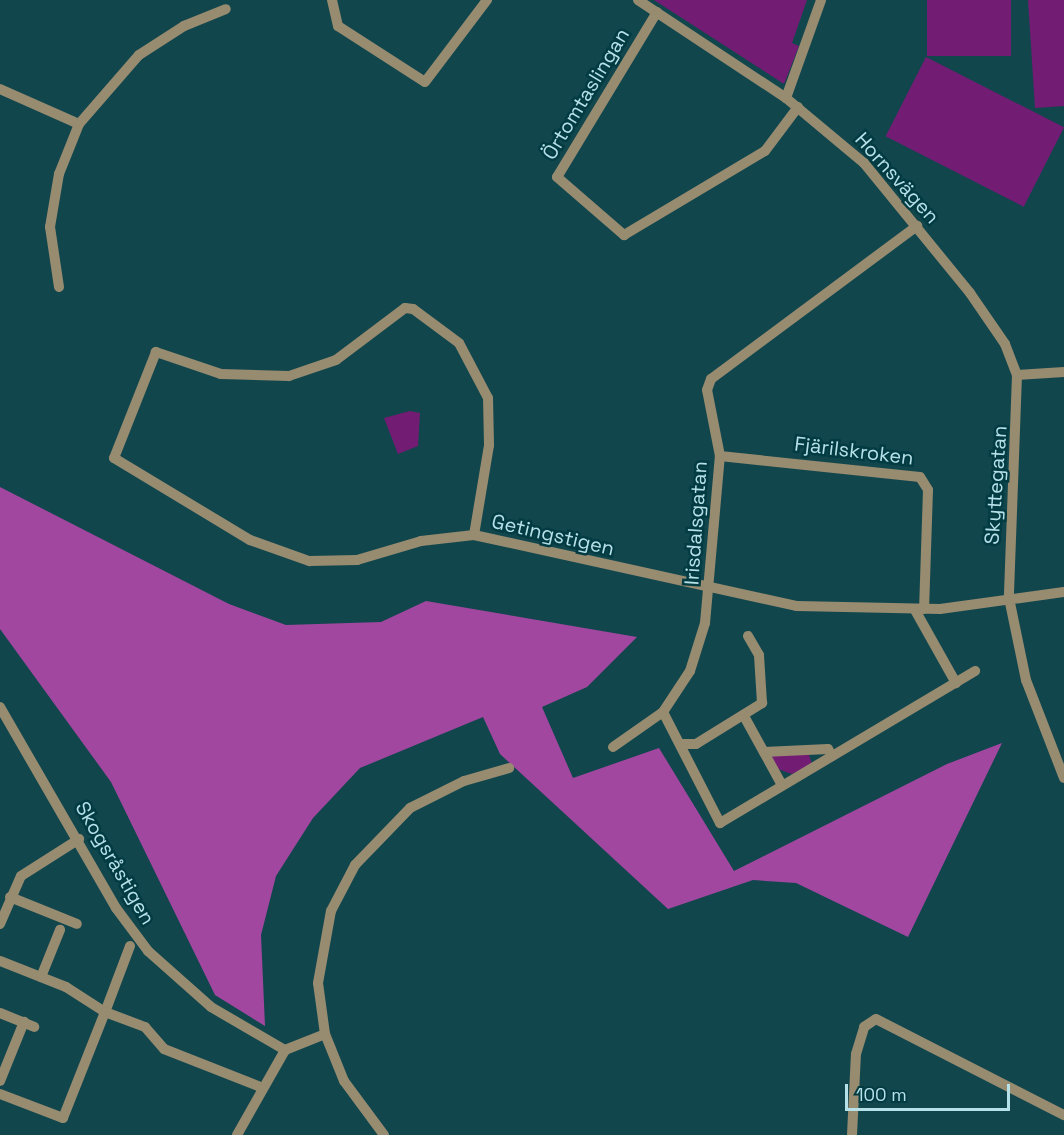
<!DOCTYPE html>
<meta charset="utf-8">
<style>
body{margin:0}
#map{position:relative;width:1064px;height:1135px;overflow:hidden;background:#12464d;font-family:"Space Grotesk",sans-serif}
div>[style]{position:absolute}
.green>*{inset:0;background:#731c73;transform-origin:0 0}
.forest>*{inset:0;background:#a1479f}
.minor>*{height:10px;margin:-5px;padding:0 5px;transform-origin:5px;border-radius:5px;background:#978b70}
span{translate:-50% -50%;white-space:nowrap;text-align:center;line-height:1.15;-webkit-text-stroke:5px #023b42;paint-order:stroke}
.street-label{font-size:20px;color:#b7e1e8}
.scale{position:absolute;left:845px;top:1084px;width:165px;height:27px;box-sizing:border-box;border:3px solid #b7e1e8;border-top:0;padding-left:8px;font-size:18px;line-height:21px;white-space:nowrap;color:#b7e1e8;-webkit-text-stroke:4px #023b42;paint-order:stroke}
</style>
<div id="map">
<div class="green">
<i style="clip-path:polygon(654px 0,807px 0,792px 43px,799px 46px,784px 84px)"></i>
<i style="left:927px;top:0;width:84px;height:56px"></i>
<i style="clip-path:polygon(1028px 0,1064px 0,1064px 106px,1035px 108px)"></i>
<i style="left:926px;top:57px;width:155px;height:89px;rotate:27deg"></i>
<i style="clip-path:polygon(410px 411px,420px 413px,418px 446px,398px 454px,384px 418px)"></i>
<i style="clip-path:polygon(808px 752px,812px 764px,792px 774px,778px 769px,771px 756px)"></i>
</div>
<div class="forest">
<i style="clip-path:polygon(0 487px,229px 604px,286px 625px,381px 622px,426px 601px,637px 637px,587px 687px,542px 707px,573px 778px,659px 748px,734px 871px,947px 764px,1002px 743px,908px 937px,796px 883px,753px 880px,668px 909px,500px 754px,483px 717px,360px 768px,313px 818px,276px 876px,261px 935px,265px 1026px,215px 995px,111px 782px,0 629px)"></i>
</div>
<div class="minor">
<i style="left:332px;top:0;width:27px;rotate:77deg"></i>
<i style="left:338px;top:26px;width:103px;rotate:32.8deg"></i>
<i style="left:425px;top:82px;width:103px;rotate:-52.9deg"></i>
<i style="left:638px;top:0;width:178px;rotate:33.5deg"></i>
<i style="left:786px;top:98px;width:102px;rotate:39.8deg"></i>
<i style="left:864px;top:163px;width:168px;rotate:50.8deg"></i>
<i style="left:970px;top:293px;width:62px;rotate:55.5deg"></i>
<i style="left:1005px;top:344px;width:33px;rotate:69deg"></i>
<i style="left:1017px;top:375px;width:47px;rotate:-3.7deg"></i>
<i style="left:657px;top:12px;width:193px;rotate:121.2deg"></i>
<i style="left:557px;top:177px;width:89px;rotate:40.9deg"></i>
<i style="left:624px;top:235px;width:164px;rotate:-30.8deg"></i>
<i style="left:765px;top:151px;width:55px;rotate:-53.1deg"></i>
<i style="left:0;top:89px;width:86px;rotate:23.9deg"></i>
<i style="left:786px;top:98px;width:104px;rotate:-70.3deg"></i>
<i style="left:59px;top:287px;width:61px;rotate:-98.5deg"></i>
<i style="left:50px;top:227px;width:54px;rotate:-80.4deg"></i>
<i style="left:59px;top:174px;width:54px;rotate:-68.2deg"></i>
<i style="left:79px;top:124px;width:91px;rotate:-49deg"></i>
<i style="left:139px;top:55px;width:54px;rotate:-32.8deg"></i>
<i style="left:184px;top:26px;width:45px;rotate:-22deg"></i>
<i style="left:1017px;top:375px;width:223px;rotate:92.1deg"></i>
<i style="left:1009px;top:598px;width:84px;rotate:78.3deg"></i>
<i style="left:1026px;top:680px;width:105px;rotate:68.8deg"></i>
<i style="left:720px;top:456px;width:201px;rotate:6deg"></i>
<i style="left:920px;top:477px;width:15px;rotate:58deg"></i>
<i style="left:928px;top:490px;width:119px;rotate:91.9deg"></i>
<i style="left:474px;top:535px;width:91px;rotate:-80.5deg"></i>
<i style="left:489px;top:445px;width:47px;rotate:-91.2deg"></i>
<i style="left:488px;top:398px;width:62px;rotate:-117.8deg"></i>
<i style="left:459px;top:343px;width:57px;rotate:-143.5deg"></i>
<i style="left:413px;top:309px;width:8px;rotate:-173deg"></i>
<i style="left:405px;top:308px;width:86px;rotate:143deg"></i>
<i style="left:336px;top:360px;width:50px;rotate:161.2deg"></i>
<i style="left:289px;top:376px;width:68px;rotate:-178.3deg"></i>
<i style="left:221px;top:374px;width:69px;rotate:-161.3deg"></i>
<i style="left:156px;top:352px;width:114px;rotate:111.6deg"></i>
<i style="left:114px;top:458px;width:159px;rotate:31.1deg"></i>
<i style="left:250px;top:540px;width:63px;rotate:19.6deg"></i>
<i style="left:309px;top:561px;width:48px;rotate:-1.2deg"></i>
<i style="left:357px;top:560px;width:67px;rotate:-16.5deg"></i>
<i style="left:421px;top:541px;width:53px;rotate:-6.5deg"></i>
<i style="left:474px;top:535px;width:331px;rotate:12.4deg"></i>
<i style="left:797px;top:606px;width:143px;rotate:1.2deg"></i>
<i style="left:940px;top:609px;width:125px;rotate:-7.8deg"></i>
<i style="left:915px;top:610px;width:84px;rotate:60.7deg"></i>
<i style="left:0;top:707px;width:232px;rotate:60deg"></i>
<i style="left:116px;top:908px;width:54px;rotate:53.3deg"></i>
<i style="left:148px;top:951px;width:84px;rotate:41.6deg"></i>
<i style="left:211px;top:1007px;width:86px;rotate:30.2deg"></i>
<i style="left:663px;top:712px;width:125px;rotate:62.8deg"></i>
<i style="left:720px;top:823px;width:297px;rotate:-30.8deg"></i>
<i style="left:744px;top:716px;width:79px;rotate:61.2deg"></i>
<i style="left:681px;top:744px;width:15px"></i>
<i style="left:696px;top:744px;width:78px;rotate:-31.8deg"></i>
<i style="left:762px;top:703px;width:48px;rotate:-93.6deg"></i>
<i style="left:759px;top:655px;width:22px;rotate:-120deg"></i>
<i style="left:613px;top:747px;width:61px;rotate:-35deg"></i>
<i style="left:663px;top:712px;width:49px;rotate:-56.6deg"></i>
<i style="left:690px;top:671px;width:50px;rotate:-72.6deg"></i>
<i style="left:705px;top:623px;width:168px;rotate:-84.9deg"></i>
<i style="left:720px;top:456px;width:67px;rotate:-101.1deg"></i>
<i style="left:707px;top:390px;width:12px;rotate:-70deg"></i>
<i style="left:711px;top:379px;width:257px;rotate:-36.6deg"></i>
<i style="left:764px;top:752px;width:64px;rotate:-2.7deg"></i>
<i style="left:828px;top:749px;width:8px;rotate:60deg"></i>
<i style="left:10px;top:897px;width:72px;rotate:21.9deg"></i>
<i style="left:0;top:924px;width:52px;rotate:-66.4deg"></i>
<i style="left:21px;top:876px;width:69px;rotate:-32.5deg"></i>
<i style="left:130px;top:946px;width:71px;rotate:110.7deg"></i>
<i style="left:105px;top:1012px;width:43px;rotate:20.6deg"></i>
<i style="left:145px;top:1027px;width:29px;rotate:49deg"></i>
<i style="left:164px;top:1049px;width:106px;rotate:21.5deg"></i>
<i style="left:0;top:961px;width:71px;rotate:21.5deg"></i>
<i style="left:66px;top:987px;width:46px;rotate:32.7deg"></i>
<i style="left:105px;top:1012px;width:114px;rotate:111.6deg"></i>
<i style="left:63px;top:1118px;width:67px;rotate:-159.1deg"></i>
<i style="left:41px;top:977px;width:51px;rotate:-68deg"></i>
<i style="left:0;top:1013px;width:37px;rotate:22deg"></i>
<i style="left:0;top:1081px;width:64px;rotate:-67.9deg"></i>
<i style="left:237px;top:1135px;width:98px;rotate:-60.5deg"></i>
<i style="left:285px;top:1050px;width:43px;rotate:-21.8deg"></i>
<i style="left:384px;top:1135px;width:67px;rotate:-126.5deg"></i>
<i style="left:344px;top:1081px;width:51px;rotate:-112deg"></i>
<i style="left:325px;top:1034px;width:51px;rotate:-97.8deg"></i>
<i style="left:318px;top:983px;width:73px;rotate:-79.8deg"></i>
<i style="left:331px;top:911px;width:52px;rotate:-62.4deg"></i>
<i style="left:355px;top:865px;width:79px;rotate:-46deg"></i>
<i style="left:410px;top:808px;width:60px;rotate:-26.6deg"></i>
<i style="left:464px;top:781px;width:47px;rotate:-16.1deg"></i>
<i style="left:852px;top:1135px;width:81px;rotate:-87.2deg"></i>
<i style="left:856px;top:1054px;width:28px;rotate:-73deg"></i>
<i style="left:864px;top:1027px;width:14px;rotate:-34deg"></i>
<i style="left:876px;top:1019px;width:211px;rotate:27.1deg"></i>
</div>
<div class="street-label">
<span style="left:586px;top:94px;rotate:-59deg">Örtomtaslingan</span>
<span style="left:897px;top:178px;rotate:48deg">Hornsvägen</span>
<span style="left:854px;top:451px;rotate:7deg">Fjärilskroken</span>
<span style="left:996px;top:485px;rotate:-86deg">Skyttegatan</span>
<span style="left:696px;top:523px;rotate:-86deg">Irisdalsgatan</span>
<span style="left:553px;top:535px;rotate:13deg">Getingstigen</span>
<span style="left:115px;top:863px;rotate:60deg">Skogsråstigen</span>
</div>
<div class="scale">100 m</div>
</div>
